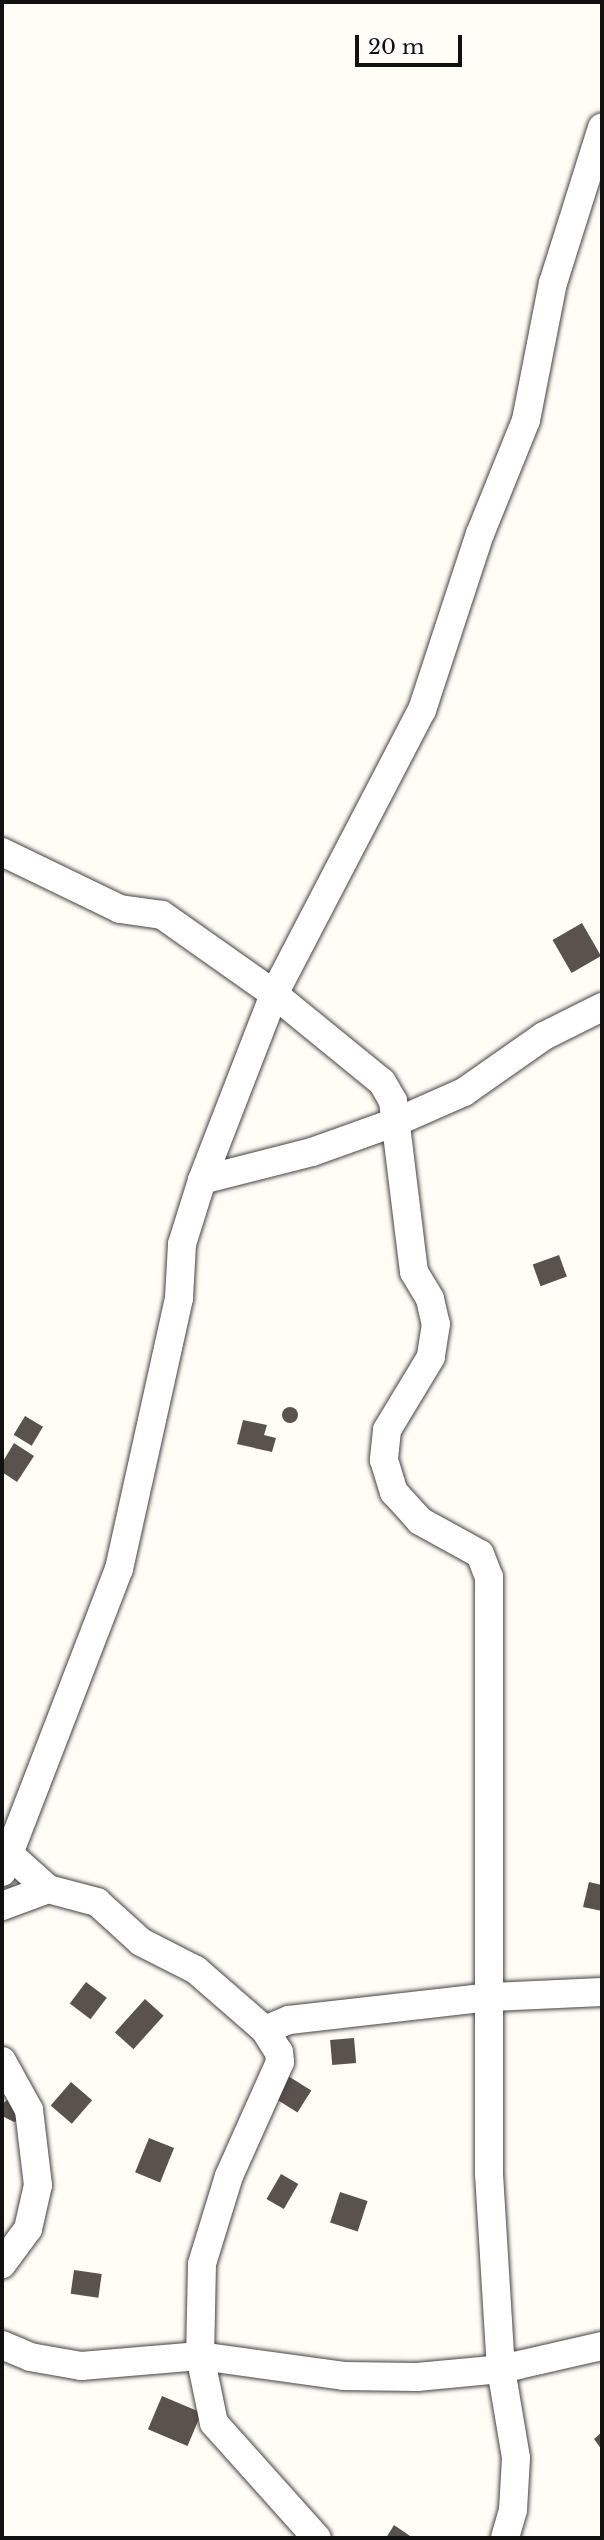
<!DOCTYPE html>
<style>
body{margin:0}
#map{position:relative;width:604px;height:2540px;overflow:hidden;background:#fffdf5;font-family:"Libre Baskerville",serif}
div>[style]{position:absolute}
.building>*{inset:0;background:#5a524d;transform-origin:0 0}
.round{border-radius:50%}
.roads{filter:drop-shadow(0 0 2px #444) drop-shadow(0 0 2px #444)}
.street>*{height:28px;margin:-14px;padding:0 14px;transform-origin:14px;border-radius:14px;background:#fff}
span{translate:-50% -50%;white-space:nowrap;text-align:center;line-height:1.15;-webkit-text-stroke:7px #fff;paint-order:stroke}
.frame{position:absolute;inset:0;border:4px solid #111;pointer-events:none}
.scale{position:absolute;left:355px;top:35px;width:107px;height:32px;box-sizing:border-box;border:4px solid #111;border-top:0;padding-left:9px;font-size:21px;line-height:24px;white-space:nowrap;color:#111;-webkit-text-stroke:5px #fff;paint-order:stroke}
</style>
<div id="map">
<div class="building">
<i style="left:582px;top:923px;width:38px;height:34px;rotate:60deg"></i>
<i style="left:559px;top:1255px;width:23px;height:28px;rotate:70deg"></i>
<i class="round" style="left:282px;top:1407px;width:16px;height:16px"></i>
<i style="left:25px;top:1416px;width:21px;height:22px;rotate:31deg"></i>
<i style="clip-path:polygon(243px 1420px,267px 1425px,264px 1435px,276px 1438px,272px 1452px,237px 1444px)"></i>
<i style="clip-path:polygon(14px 1443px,34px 1456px,17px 1482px,2px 1472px,2px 1463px)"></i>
<i style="clip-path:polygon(589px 1882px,602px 1885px,602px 1911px,583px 1907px)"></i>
<i style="left:86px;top:1982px;width:26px;height:27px;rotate:37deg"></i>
<i style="left:145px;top:1999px;width:25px;height:45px;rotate:42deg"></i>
<i style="left:354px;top:2038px;width:25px;height:24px;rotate:85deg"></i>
<i style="left:285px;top:2074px;width:31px;height:26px;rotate:32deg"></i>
<i style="left:71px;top:2082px;width:28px;height:31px;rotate:41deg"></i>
<i style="clip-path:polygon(9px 2099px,19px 2120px,14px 2122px,2px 2116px,2px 2104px)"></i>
<i style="left:149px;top:2138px;width:27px;height:37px;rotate:22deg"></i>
<i style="left:281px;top:2174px;width:20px;height:29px;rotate:30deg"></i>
<i style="left:340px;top:2192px;width:29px;height:32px;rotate:18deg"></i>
<i style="left:74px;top:2270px;width:28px;height:24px;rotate:8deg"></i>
<i style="left:162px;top:2396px;width:43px;height:36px;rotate:23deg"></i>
<i style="clip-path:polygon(602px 2432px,602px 2450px,594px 2439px)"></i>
<i style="clip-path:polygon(394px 2525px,413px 2538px,386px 2538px)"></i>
</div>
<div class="roads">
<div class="street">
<i style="left:2px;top:852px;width:131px;rotate:25.8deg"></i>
<i style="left:120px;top:909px;width:42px;rotate:8.1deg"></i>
<i style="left:162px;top:915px;width:137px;rotate:35.2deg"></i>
<i style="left:274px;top:994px;width:139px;rotate:39.2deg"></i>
<i style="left:382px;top:1082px;width:22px;rotate:60deg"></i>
<i style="left:393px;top:1101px;width:172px;rotate:83deg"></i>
<i style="left:414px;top:1272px;width:31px;rotate:59deg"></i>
<i style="left:430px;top:1299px;width:26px;rotate:77deg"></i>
<i style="left:436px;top:1324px;width:33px;rotate:99deg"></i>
<i style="left:431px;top:1357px;width:85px;rotate:121.1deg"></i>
<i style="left:387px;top:1430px;width:30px;rotate:96deg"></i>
<i style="left:384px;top:1460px;width:34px;rotate:73deg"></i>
<i style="left:394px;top:1492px;width:39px;rotate:48deg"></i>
<i style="left:420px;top:1521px;width:68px;rotate:28.8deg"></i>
<i style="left:480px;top:1554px;width:25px;rotate:69deg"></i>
<i style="left:489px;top:1577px;width:597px;rotate:90deg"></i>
<i style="left:489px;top:2174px;width:195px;rotate:86.5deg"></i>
<i style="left:501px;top:2369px;width:90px;rotate:80.4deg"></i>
<i style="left:516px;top:2458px;width:52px;rotate:93.3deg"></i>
<i style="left:513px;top:2510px;width:29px;rotate:106deg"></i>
<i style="left:202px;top:1180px;width:114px;rotate:-14.3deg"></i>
<i style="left:312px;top:1152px;width:89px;rotate:-19.7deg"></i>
<i style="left:396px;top:1122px;width:74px;rotate:-23.8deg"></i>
<i style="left:464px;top:1092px;width:98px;rotate:-35deg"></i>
<i style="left:544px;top:1036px;width:65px;rotate:-26.6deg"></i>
<i style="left:9px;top:1854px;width:52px;rotate:41.9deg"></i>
<i style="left:48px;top:1889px;width:51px;rotate:14.9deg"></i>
<i style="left:97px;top:1902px;width:59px;rotate:42.3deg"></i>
<i style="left:141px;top:1942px;width:62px;rotate:27deg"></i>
<i style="left:196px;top:1970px;width:91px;rotate:41deg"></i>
<i style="left:265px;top:2030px;width:26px;rotate:58deg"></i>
<i style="left:279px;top:2052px;width:10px;rotate:84deg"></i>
<i style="left:280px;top:2062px;width:125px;rotate:114.1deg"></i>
<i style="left:229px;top:2176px;width:92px;rotate:107.1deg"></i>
<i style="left:202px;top:2264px;width:92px;rotate:91.2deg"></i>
<i style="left:200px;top:2356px;width:68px;rotate:78.2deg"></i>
<i style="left:214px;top:2423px;width:154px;rotate:48.2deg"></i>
<i style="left:2px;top:1872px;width:325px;rotate:-68.9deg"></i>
<i style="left:119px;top:1569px;width:278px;rotate:-77.5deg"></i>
<i style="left:179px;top:1298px;width:54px;rotate:-86.8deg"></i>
<i style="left:182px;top:1244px;width:67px;rotate:-72.6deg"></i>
<i style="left:202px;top:1180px;width:199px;rotate:-68.8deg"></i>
<i style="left:274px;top:994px;width:320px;rotate:-62.5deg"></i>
<i style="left:422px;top:710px;width:185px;rotate:-71.8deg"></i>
<i style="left:480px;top:534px;width:123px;rotate:-68deg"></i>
<i style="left:526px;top:420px;width:140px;rotate:-78.9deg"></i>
<i style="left:553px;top:283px;width:163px;rotate:-72.5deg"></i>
<i style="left:2px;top:1906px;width:49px;rotate:-20.3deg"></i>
<i style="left:265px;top:2030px;width:26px;rotate:-23deg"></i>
<i style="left:289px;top:2020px;width:204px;rotate:-6.5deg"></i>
<i style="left:492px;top:1997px;width:110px;rotate:-2.6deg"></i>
<i style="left:2px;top:2061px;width:56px;rotate:61.1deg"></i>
<i style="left:29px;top:2110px;width:76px;rotate:83.2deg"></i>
<i style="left:38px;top:2185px;width:45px;rotate:102.8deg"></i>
<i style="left:28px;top:2229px;width:44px;rotate:126.6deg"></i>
<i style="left:2px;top:2345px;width:30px;rotate:23deg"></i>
<i style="left:30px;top:2357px;width:52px;rotate:10deg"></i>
<i style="left:81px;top:2366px;width:119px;rotate:-4.8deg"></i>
<i style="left:200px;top:2356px;width:145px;rotate:7.9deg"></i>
<i style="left:344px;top:2376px;width:73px;rotate:0.8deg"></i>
<i style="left:417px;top:2377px;width:84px;rotate:-5.4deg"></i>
<i style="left:501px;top:2369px;width:104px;rotate:-12.8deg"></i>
</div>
</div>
<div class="frame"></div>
<div class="scale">20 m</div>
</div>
